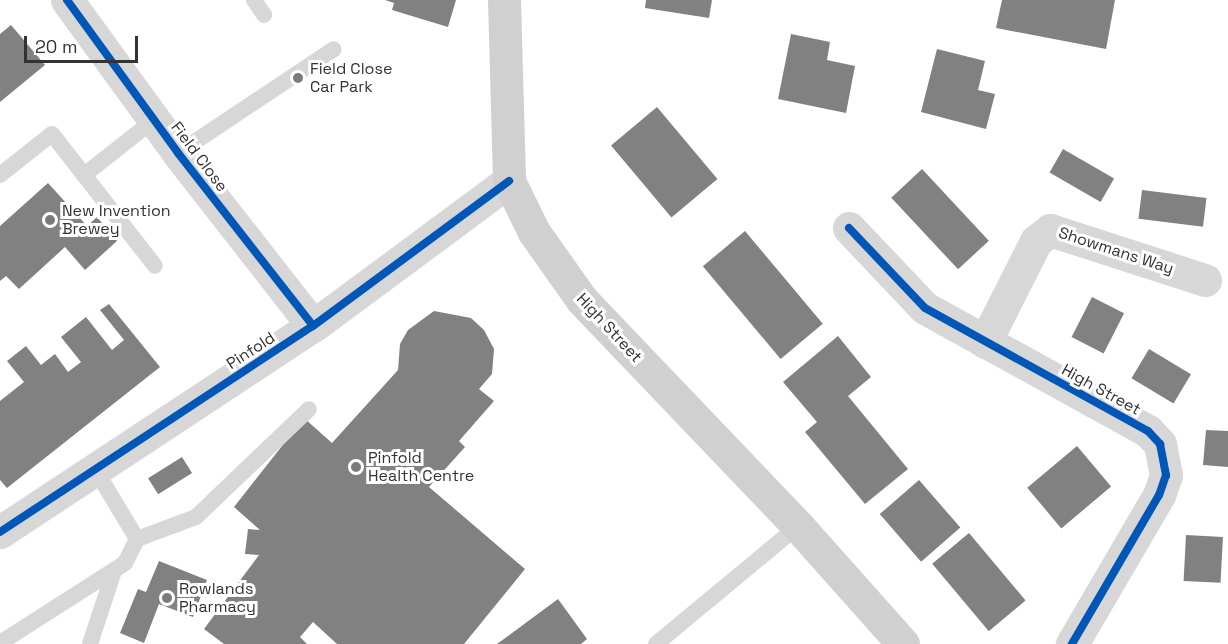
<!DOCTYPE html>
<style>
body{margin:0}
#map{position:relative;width:1228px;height:644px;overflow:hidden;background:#fff;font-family:"Space Grotesk",sans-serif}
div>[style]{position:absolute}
.building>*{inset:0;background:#818181;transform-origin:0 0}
.service>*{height:16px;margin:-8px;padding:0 8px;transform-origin:8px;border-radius:8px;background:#d7d7d7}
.minor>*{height:33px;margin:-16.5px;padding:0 16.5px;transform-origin:16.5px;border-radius:16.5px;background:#d7d7d7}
.tertiary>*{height:33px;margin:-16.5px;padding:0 16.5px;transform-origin:16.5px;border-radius:16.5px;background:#d7d7d7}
.secondary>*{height:33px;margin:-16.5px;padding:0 16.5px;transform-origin:16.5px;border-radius:16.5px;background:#d0d0d0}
.cycleway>*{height:8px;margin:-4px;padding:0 4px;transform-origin:4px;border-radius:4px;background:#0057b8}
.dots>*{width:16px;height:16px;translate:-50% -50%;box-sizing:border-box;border:3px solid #fff;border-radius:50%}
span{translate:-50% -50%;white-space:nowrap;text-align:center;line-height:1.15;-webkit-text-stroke:6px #fff;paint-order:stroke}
.poi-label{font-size:16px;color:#333}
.left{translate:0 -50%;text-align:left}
.street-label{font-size:16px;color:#333}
.scale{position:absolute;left:24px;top:36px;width:114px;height:27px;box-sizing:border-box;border:3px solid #333;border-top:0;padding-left:8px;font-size:18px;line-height:21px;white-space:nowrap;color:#333;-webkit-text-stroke:4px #fff;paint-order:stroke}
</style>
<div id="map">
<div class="building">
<i style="clip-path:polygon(385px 0,456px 0,448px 27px,392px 10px,394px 3px)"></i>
<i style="clip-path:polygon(646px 0,712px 0,709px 18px,645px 8px)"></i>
<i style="clip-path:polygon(1002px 0,1115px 0,1106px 49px,996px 28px)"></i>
<i style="clip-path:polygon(11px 25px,45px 65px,0 102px,0 34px)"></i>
<i style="clip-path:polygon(791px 34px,830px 42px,827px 60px,855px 66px,846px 113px,778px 99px)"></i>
<i style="clip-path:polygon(937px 49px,985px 61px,978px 90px,995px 94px,986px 129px,921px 112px)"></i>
<i style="left:657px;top:107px;width:94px;height:60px;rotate:50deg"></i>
<i style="left:1063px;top:149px;width:59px;height:27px;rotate:30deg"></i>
<i style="left:922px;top:169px;width:98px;height:42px;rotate:47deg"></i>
<i style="clip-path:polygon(48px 183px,87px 226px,97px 217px,117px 241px,85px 270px,65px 247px,19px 289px,6px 276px,0 281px,0 226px)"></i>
<i style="left:1142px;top:190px;width:65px;height:29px;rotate:7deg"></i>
<i style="left:745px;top:231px;width:121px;height:55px;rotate:50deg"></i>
<i style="left:1092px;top:297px;width:36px;height:45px;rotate:27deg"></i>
<i style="clip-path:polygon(109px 304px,160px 367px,7px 488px,0 480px,0 401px,24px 382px,7px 361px,26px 346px,41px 365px,55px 354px,68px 372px,81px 362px,61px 337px,86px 317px,112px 350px,124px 340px,100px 310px)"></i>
<i style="clip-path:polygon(434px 311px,471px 318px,484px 330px,494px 349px,492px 374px,479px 389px,494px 401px,459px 441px,465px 447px,429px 487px,525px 569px,464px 644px,337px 644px,313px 622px,300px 637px,307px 644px,224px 644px,204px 629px,259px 555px,245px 554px,248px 529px,260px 530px,234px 507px,304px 418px,332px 443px,398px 370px,400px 344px,408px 330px)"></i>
<i style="clip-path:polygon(838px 336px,871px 377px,848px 396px,908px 469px,865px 504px,805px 432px,817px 422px,783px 382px)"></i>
<i style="left:1149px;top:349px;width:49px;height:34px;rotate:31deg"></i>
<i style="clip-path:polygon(1206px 430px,1228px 431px,1228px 467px,1203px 465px)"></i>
<i style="left:1077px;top:446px;width:53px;height:65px;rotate:50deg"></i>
<i style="left:182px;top:457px;width:19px;height:40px;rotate:58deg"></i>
<i style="left:919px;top:480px;width:63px;height:52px;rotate:49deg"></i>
<i style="left:969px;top:533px;width:88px;height:48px;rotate:50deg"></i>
<i style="left:1186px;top:535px;width:37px;height:46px;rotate:3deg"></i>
<i style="clip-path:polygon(159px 561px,207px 580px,193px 617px,159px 604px,144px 643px,120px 633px,138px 589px,146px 592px)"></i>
<i style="clip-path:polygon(558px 599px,587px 639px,581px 644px,497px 644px)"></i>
</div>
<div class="service">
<i style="left:254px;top:0;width:18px;rotate:56deg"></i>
<i style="left:154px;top:120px;width:89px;rotate:141.8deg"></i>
<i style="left:84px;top:175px;width:115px;rotate:52deg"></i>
<i style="left:178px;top:153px;width:187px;rotate:-33.7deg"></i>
<i style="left:0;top:175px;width:66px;rotate:-38.3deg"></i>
<i style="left:52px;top:134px;width:52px;rotate:52deg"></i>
<i style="left:95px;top:469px;width:82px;rotate:59deg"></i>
<i style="left:137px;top:539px;width:63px;rotate:-20.4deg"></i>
<i style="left:196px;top:517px;width:156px;rotate:-43.7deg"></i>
<i style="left:0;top:643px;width:148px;rotate:-32.6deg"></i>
<i style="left:125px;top:563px;width:27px;rotate:-63deg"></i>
<i style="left:90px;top:644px;width:77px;rotate:-71.8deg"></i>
<i style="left:656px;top:644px;width:185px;rotate:-39.7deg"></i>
</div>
<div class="minor">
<i style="left:67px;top:0;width:189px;rotate:54deg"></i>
<i style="left:178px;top:153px;width:219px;rotate:52deg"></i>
<i style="left:849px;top:228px;width:110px;rotate:46.5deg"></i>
<i style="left:925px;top:308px;width:255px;rotate:28.9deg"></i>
<i style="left:1148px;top:431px;width:18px;rotate:47deg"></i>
<i style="left:1160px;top:444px;width:32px;rotate:79deg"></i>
<i style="left:1166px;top:475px;width:21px;rotate:109deg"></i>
<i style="left:1159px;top:495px;width:173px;rotate:120.3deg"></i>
<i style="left:985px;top:342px;width:113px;rotate:-63.2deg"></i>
<i style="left:1036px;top:241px;width:18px;rotate:-38deg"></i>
<i style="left:1050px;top:230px;width:163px;rotate:17.9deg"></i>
</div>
<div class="tertiary">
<i style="left:0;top:532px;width:375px;rotate:-33.4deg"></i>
<i style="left:313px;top:326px;width:244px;rotate:-36.5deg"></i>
</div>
<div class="secondary">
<i style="left:504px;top:0;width:181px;rotate:88.4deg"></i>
<i style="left:509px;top:181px;width:57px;rotate:63.9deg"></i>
<i style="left:534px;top:232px;width:83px;rotate:54.8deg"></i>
<i style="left:582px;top:300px;width:313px;rotate:46.3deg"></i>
<i style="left:798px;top:526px;width:158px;rotate:48.3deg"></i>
</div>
<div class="cycleway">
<i style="left:67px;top:0;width:189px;rotate:54deg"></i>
<i style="left:178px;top:153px;width:219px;rotate:52deg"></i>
<i style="left:849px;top:228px;width:110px;rotate:46.5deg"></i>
<i style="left:925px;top:308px;width:255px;rotate:28.9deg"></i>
<i style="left:1148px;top:431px;width:18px;rotate:47deg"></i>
<i style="left:1160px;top:444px;width:32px;rotate:79deg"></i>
<i style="left:1166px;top:475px;width:21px;rotate:109deg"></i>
<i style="left:1159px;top:495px;width:173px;rotate:120.3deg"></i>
<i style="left:0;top:532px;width:375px;rotate:-33.4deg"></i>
<i style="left:313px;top:326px;width:244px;rotate:-36.5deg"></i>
</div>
<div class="dots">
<i style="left:298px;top:78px;background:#7a7a7a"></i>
<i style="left:50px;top:220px;background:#7a7a7a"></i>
<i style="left:356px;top:467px;background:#7a7a7a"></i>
<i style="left:167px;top:598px;background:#7a7a7a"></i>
</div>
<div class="poi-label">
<span class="left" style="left:310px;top:78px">Field Close<br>Car Park</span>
<span class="left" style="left:62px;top:220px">New Invention<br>Brewey</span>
<span class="left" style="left:368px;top:467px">Pinfold<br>Health Centre</span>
<span class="left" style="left:179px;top:598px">Rowlands<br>Pharmacy</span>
</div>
<div class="street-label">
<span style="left:199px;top:157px;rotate:53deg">Field Close</span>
<span style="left:1116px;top:251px;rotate:18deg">Showmans Way</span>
<span style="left:609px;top:328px;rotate:47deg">High Street</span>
<span style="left:251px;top:351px;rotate:-33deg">Pinfold</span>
<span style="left:1101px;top:390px;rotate:29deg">High Street</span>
</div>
<div class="scale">20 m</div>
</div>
